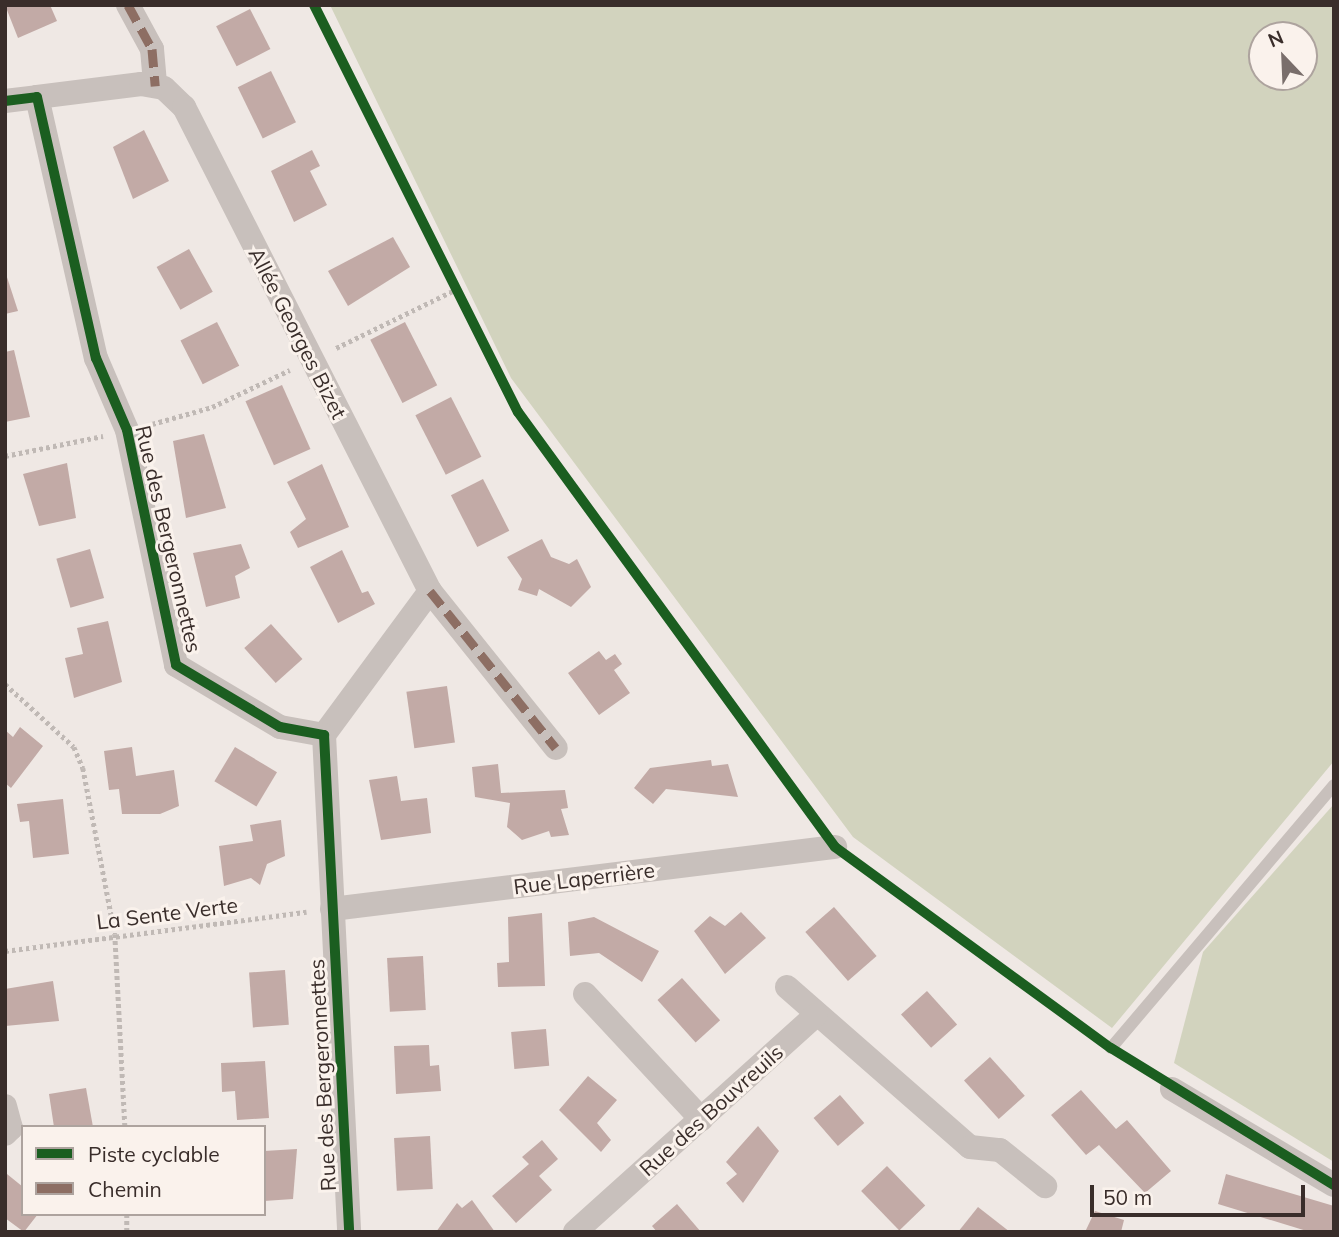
<!DOCTYPE html>
<meta charset="utf-8">
<style>
body{margin:0}
#map{position:relative;width:1339px;height:1237px;overflow:hidden;background:#efe8e4;font-family:Mulish,sans-serif}
div>[style]{position:absolute}
.green>*{inset:0;background:#d2d3be}
.building>*{inset:0;background:#c2aaa6;transform-origin:0 0}
.path>*{height:4.5px;margin-top:-2.25px;transform-origin:0;background:repeating-linear-gradient(90deg,#c0b9b5 0 3.5px,transparent 0 7px)}
.lane>*{height:12px;margin:-6px;padding:0 6px;transform-origin:6px;border-radius:6px;background:#c8c0bc}
.street>*{height:24px;margin:-12px;padding:0 12px;transform-origin:12px;border-radius:12px;background:#c8c0bc}
.quiet>*{height:9px;margin-top:-4.5px;transform-origin:0;background:repeating-linear-gradient(90deg,#8d6e63 0 18px,transparent 0 27px)}
.cycleway>*{height:10px;margin:-5px;padding:0 5px;transform-origin:5px;border-radius:5px;background:#1b5e20}
span{translate:-50% -50%;white-space:nowrap;text-align:center;line-height:1.15;-webkit-text-stroke:6px #faf2ec;paint-order:stroke}
.street-label{font-size:21px;color:#392d2a}
.frame{position:absolute;inset:0;border:7px solid #392d2a;pointer-events:none}
.legend{position:absolute;left:21px;top:1125px;width:245px;height:91px;box-sizing:border-box;background:#faf2ec;border:2px solid #ada39e;margin:0;padding:9px 12px;list-style:none;font-size:21px;color:#392d2a}
.legend li{display:flex;align-items:center;gap:14px;height:35px}
.legend b{width:35px;border:2px solid #ada39e}
.north{position:absolute;left:1248px;top:21px;width:70px;height:70px;box-sizing:border-box;background:#faf2ec;border:2px solid #ada39e;border-radius:50%;rotate:337deg;font-size:19px;font-weight:700;line-height:28px;text-align:center;color:#392d2a}
.north::after{content:'';display:block;margin:auto;width:24px;height:32px;background:#796e6b;clip-path:polygon(50% 0,100% 100%,50% 72%,0 100%)}
.scale{position:absolute;left:1090px;top:1185px;width:215px;height:32px;box-sizing:border-box;border:4px solid #392d2a;border-top:0;padding-left:9px;font-size:21px;line-height:24px;white-space:nowrap;color:#392d2a;-webkit-text-stroke:5px #faf2ec;paint-order:stroke}
</style>
<div id="map">
<div class="green">
<i style="clip-path:polygon(evenodd,330px 5px,1334px 5px,1334px 761px,1112px 1028px,853px 837px,511px 378px,330px 5px,1262px 35px,1304px 35px,1304px 77px,1262px 77px,1262px 35px)"></i>
<i style="clip-path:polygon(1334px 804px,1334px 1162px,1174px 1063px,1203px 952px)"></i>
</div>
<div class="building">
<i style="clip-path:polygon(5px 5px,50px 5px,57px 21px,18px 38px)"></i>
<i style="left:250px;top:9px;width:45px;height:38px;rotate:63deg"></i>
<i style="left:271px;top:71px;width:57px;height:37px;rotate:64deg"></i>
<i style="clip-path:polygon(144px 130px,169px 181px,133px 199px,113px 147px)"></i>
<i style="clip-path:polygon(312px 150px,320px 166px,310px 171px,327px 205px,294px 222px,271px 171px)"></i>
<i style="clip-path:polygon(393px 237px,410px 267px,348px 306px,328px 271px)"></i>
<i style="left:189px;top:249px;width:49px;height:37px;rotate:61deg"></i>
<i style="clip-path:polygon(5px 271px,18px 311px,5px 314px)"></i>
<i style="left:217px;top:322px;width:49px;height:41px;rotate:63deg"></i>
<i style="left:405px;top:322px;width:71px;height:39px;rotate:63deg"></i>
<i style="clip-path:polygon(14px 350px,30px 417px,5px 422px,5px 352px)"></i>
<i style="left:282px;top:385px;width:70px;height:40px;rotate:66deg"></i>
<i style="left:451px;top:397px;width:67px;height:40px;rotate:63deg"></i>
<i style="clip-path:polygon(204px 434px,226px 508px,186px 518px,173px 441px)"></i>
<i style="clip-path:polygon(67px 463px,76px 518px,39px 526px,23px 474px)"></i>
<i style="clip-path:polygon(322px 464px,349px 527px,298px 548px,290px 532px,306px 519px,287px 482px)"></i>
<i style="left:483px;top:479px;width:58px;height:36px;rotate:63deg"></i>
<i style="clip-path:polygon(542px 539px,551px 557px,569px 564px,577px 559px,591px 587px,571px 607px,539px 589px,537px 596px,518px 590px,522px 579px,507px 557px)"></i>
<i style="clip-path:polygon(241px 544px,250px 568px,235px 576px,240px 598px,206px 607px,193px 553px)"></i>
<i style="left:90px;top:549px;width:51px;height:35px;rotate:74deg"></i>
<i style="clip-path:polygon(342px 550px,362px 593px,368px 591px,375px 604px,338px 623px,310px 567px)"></i>
<i style="clip-path:polygon(108px 621px,122px 682px,74px 698px,65px 658px,83px 654px,77px 628px)"></i>
<i style="left:271px;top:624px;width:47px;height:36px;rotate:48deg"></i>
<i style="clip-path:polygon(599px 651px,606px 660px,615px 654px,622px 664px,614px 670px,630px 693px,599px 715px,568px 673px)"></i>
<i style="left:447px;top:686px;width:57px;height:41px;rotate:82deg"></i>
<i style="clip-path:polygon(20px 727px,43px 746px,11px 788px,5px 783px,5px 730px,13px 737px)"></i>
<i style="clip-path:polygon(132px 747px,136px 776px,174px 770px,179px 806px,160px 814px,122px 814px,119px 789px,109px 790px,104px 751px)"></i>
<i style="left:235px;top:747px;width:49px;height:40px;rotate:31deg"></i>
<i style="clip-path:polygon(711px 760px,712px 766px,728px 764px,738px 797px,666px 789px,653px 804px,634px 788px,650px 768px)"></i>
<i style="clip-path:polygon(498px 764px,501px 793px,565px 790px,568px 808px,561px 809px,569px 835px,551px 837px,549px 831px,522px 840px,507px 827px,510px 803px,475px 797px,472px 767px)"></i>
<i style="clip-path:polygon(397px 776px,401px 801px,427px 798px,431px 833px,381px 840px,369px 780px)"></i>
<i style="clip-path:polygon(63px 799px,69px 854px,33px 858px,29px 821px,20px 822px,17px 804px)"></i>
<i style="clip-path:polygon(281px 820px,285px 856px,267px 864px,260px 885px,251px 878px,224px 886px,219px 846px,253px 841px,250px 825px)"></i>
<i style="left:834px;top:907px;width:65px;height:38px;rotate:49deg"></i>
<i style="clip-path:polygon(741px 912px,766px 938px,725px 974px,694px 931px,710px 916px,725px 926px)"></i>
<i style="clip-path:polygon(542px 913px,545px 986px,498px 987px,497px 963px,509px 962px,508px 917px)"></i>
<i style="clip-path:polygon(594px 917px,659px 951px,642px 982px,599px 953px,570px 956px,568px 922px)"></i>
<i style="left:423px;top:956px;width:54px;height:36px;rotate:87deg"></i>
<i style="left:285px;top:970px;width:55px;height:36px;rotate:86deg"></i>
<i style="left:682px;top:978px;width:57px;height:33px;rotate:48deg"></i>
<i style="clip-path:polygon(53px 981px,59px 1021px,5px 1026px,5px 989px)"></i>
<i style="left:927px;top:991px;width:45px;height:35px;rotate:48deg"></i>
<i style="left:546px;top:1029px;width:37px;height:35px;rotate:85deg"></i>
<i style="clip-path:polygon(429px 1045px,430px 1066px,439px 1065px,441px 1091px,396px 1094px,394px 1046px)"></i>
<i style="left:990px;top:1057px;width:52px;height:35px;rotate:48deg"></i>
<i style="clip-path:polygon(265px 1061px,269px 1118px,237px 1120px,235px 1091px,222px 1092px,221px 1063px)"></i>
<i style="clip-path:polygon(588px 1076px,617px 1100px,597px 1123px,611px 1140px,601px 1152px,559px 1110px)"></i>
<i style="clip-path:polygon(86px 1088px,93px 1127px,54px 1127px,49px 1094px)"></i>
<i style="clip-path:polygon(1081px 1090px,1116px 1129px,1127px 1120px,1171px 1171px,1145px 1193px,1099px 1145px,1086px 1155px,1051px 1115px)"></i>
<i style="left:840px;top:1095px;width:37px;height:35px;rotate:49deg"></i>
<i style="clip-path:polygon(758px 1126px,779px 1151px,743px 1203px,726px 1183px,737px 1174px,726px 1162px)"></i>
<i style="left:430px;top:1136px;width:53px;height:36px;rotate:87deg"></i>
<i style="clip-path:polygon(542px 1140px,558px 1159px,539px 1176px,552px 1190px,516px 1223px,492px 1196px,529px 1164px,522px 1157px)"></i>
<i style="clip-path:polygon(297px 1149px,293px 1199px,264px 1201px,264px 1151px)"></i>
<i style="left:887px;top:1166px;width:55px;height:36px;rotate:46deg"></i>
<i style="clip-path:polygon(7px 1174px,23px 1187px,23px 1214px,38px 1214px,24px 1232px,5px 1218px)"></i>
<i style="clip-path:polygon(1226px 1174px,1334px 1206px,1334px 1232px,1310px 1232px,1218px 1204px)"></i>
<i style="clip-path:polygon(472px 1200px,495px 1232px,436px 1232px,457px 1203px,462px 1208px)"></i>
<i style="clip-path:polygon(677px 1204px,701px 1232px,657px 1232px,652px 1226px)"></i>
<i style="clip-path:polygon(978px 1207px,1010px 1232px,958px 1232px)"></i>
<i style="clip-path:polygon(1095px 1211px,1124px 1220px,1121px 1232px,1085px 1232px)"></i>
</div>
<div class="path">
<i style="left:336px;top:348px;width:132px;rotate:-26deg"></i>
<i style="left:152px;top:424px;width:62px;rotate:-15.8deg"></i>
<i style="left:212px;top:407px;width:86px;rotate:-25.4deg"></i>
<i style="left:5px;top:456px;width:100px;rotate:-11.5deg"></i>
<i style="left:5px;top:684px;width:93px;rotate:42.4deg"></i>
<i style="left:74px;top:747px;width:23px;rotate:67deg"></i>
<i style="left:83px;top:768px;width:169px;rotate:79.1deg"></i>
<i style="left:115px;top:934px;width:193px;rotate:87deg"></i>
<i style="left:5px;top:951px;width:304px;rotate:-7.4deg"></i>
<i style="left:127px;top:1214px;width:18px;rotate:90deg"></i>
</div>
<div class="lane">
<i style="left:1111px;top:1048px;width:345px;rotate:-49.7deg"></i>
</div>
<div class="street">
<i style="left:128px;top:5px;width:50px;rotate:61.4deg"></i>
<i style="left:152px;top:49px;width:37px;rotate:85deg"></i>
<i style="left:37px;top:97px;width:105px;rotate:-7.1deg"></i>
<i style="left:141px;top:84px;width:23px;rotate:10deg"></i>
<i style="left:164px;top:88px;width:28px;rotate:44deg"></i>
<i style="left:184px;top:107px;width:543px;rotate:63.06deg"></i>
<i style="left:430px;top:591px;width:179px;rotate:126.4deg"></i>
<i style="left:5px;top:101px;width:32px;rotate:-7deg"></i>
<i style="left:37px;top:97px;width:268px;rotate:77.3deg"></i>
<i style="left:96px;top:358px;width:78px;rotate:66.7deg"></i>
<i style="left:127px;top:430px;width:240px;rotate:78.2deg"></i>
<i style="left:176px;top:665px;width:121px;rotate:30.8deg"></i>
<i style="left:280px;top:727px;width:45px;rotate:10.3deg"></i>
<i style="left:324px;top:735px;width:498px;rotate:87.1deg"></i>
<i style="left:430px;top:591px;width:201px;rotate:51.3deg"></i>
<i style="left:332px;top:909px;width:507px;rotate:-7.03deg"></i>
<i style="left:787px;top:987px;width:243px;rotate:41.2deg"></i>
<i style="left:970px;top:1147px;width:30px;rotate:6deg"></i>
<i style="left:1000px;top:1150px;width:58px;rotate:38.7deg"></i>
<i style="left:585px;top:994px;width:171px;rotate:47.1deg"></i>
<i style="left:1172px;top:1089px;width:188px;rotate:30.7deg"></i>
<i style="left:5px;top:1106px;width:23px;rotate:75deg"></i>
<i style="left:11px;top:1128px;width:8px;rotate:135deg"></i>
<i style="left:575px;top:1232px;width:324px;rotate:-42deg"></i>
</div>
<div class="quiet">
<i style="left:128px;top:5px;width:50px;rotate:61.4deg"></i>
<i style="left:152px;top:49px;width:37px;rotate:85deg"></i>
<i style="left:430px;top:591px;width:201px;rotate:51.3deg"></i>
</div>
<div class="cycleway">
<i style="left:314px;top:5px;width:455px;rotate:63.4deg"></i>
<i style="left:518px;top:412px;width:538px;rotate:53.92deg"></i>
<i style="left:835px;top:847px;width:341px;rotate:36.1deg"></i>
<i style="left:1111px;top:1048px;width:262px;rotate:31.6deg"></i>
<i style="left:5px;top:101px;width:32px;rotate:-7deg"></i>
<i style="left:37px;top:97px;width:268px;rotate:77.3deg"></i>
<i style="left:96px;top:358px;width:78px;rotate:66.7deg"></i>
<i style="left:127px;top:430px;width:240px;rotate:78.2deg"></i>
<i style="left:176px;top:665px;width:121px;rotate:30.8deg"></i>
<i style="left:280px;top:727px;width:45px;rotate:10.3deg"></i>
<i style="left:324px;top:735px;width:498px;rotate:87.1deg"></i>
</div>
<div class="street-label">
<span style="left:298px;top:333px;rotate:63deg">Allée Georges Bizet</span>
<span style="left:169px;top:539px;rotate:77deg">Rue des Bergeronnettes</span>
<span style="left:584px;top:878px;rotate:-7deg">Rue Laperrière</span>
<span style="left:167px;top:913px;rotate:-7deg">La Sente Verte</span>
<span style="left:322px;top:1075px;rotate:-93deg">Rue des Bergeronnettes</span>
<span style="left:711px;top:1110px;rotate:-42deg">Rue des Bouvreuils</span>
</div>
<div class="frame"></div>
<ul class="legend">
<li><b style="height:9px;background:#1b5e20"></b>Piste cyclable</li>
<li><b style="height:9px;background:#8d6e63"></b>Chemin</li>
</ul>
<div class="north">N</div>
<div class="scale">50 m</div>
</div>
